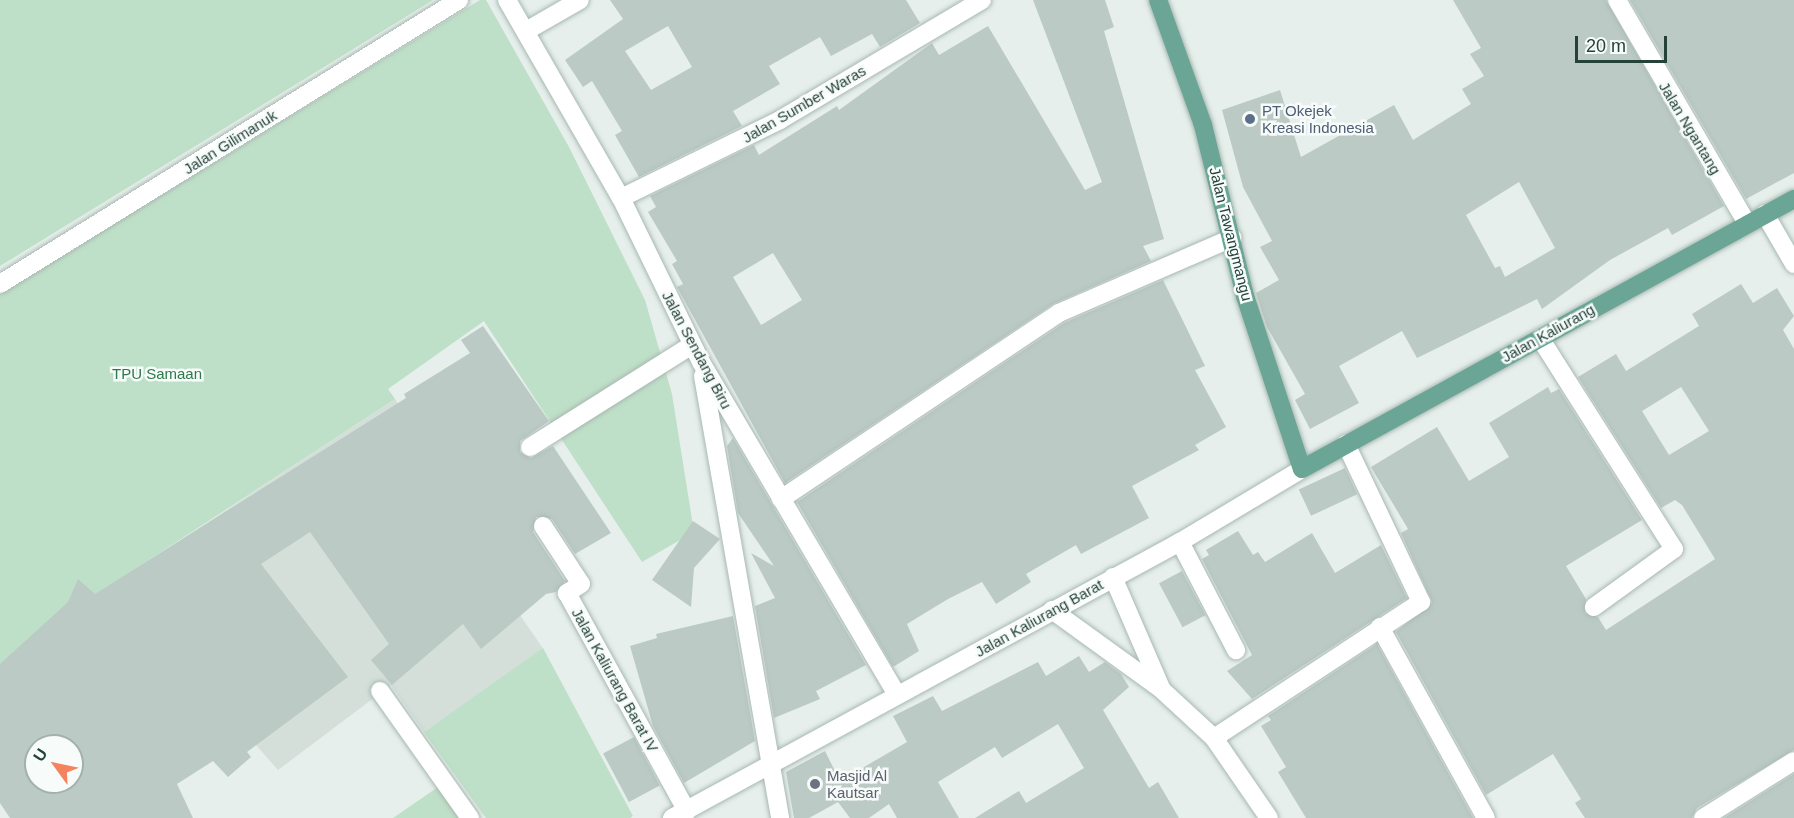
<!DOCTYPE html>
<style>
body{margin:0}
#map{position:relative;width:1794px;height:818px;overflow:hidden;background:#e6efeb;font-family:Helvetica,sans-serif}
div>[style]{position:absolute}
.built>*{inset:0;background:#d4dfda}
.green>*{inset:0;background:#bfe0c8}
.building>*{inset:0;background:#bbcac4;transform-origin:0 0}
.roads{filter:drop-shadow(0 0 2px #a8b8b2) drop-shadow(0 0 2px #a8b8b2)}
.minor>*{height:18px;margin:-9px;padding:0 9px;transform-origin:9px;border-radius:9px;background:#fff}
.major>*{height:18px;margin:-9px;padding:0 9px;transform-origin:9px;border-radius:9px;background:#6aa596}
.dots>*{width:16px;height:16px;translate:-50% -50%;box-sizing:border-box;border:3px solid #f7fbf9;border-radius:50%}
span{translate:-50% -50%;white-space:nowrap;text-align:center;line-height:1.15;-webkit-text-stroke:5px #f7fbf9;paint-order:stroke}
.street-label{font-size:15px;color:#24423a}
.service-label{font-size:15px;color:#4e5e75}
.left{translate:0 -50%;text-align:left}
.park-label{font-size:15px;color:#2d7a4b}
.worship-label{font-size:15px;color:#5b616d}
.north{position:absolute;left:24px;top:734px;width:60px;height:60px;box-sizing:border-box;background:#f7fbf9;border:2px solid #a3b1ad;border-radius:50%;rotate:303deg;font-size:16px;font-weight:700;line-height:24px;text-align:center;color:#24423a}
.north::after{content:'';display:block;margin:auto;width:21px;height:27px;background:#f4845f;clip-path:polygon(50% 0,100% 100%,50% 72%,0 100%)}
.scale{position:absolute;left:1575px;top:36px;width:92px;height:27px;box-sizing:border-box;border:3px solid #24423a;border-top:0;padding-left:8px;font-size:18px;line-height:21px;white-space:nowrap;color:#24423a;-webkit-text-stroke:4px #f7fbf9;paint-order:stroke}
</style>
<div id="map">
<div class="built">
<i style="clip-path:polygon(395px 399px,436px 463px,483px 561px,544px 650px,424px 732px,391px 685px,278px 770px,114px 584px)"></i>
</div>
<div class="green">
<i style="clip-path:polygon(0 0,433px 0,0 266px)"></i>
<i style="clip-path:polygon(480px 0,486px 0,569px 147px,645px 300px,672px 394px,694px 532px,642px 562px,484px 321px,388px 389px,395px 399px,126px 575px,0 673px,0 294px)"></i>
<i style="clip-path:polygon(543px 648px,633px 816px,630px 818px,486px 818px,424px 732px)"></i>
<i style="clip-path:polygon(438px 787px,459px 818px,393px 818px)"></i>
</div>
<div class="building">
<i style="clip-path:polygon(evenodd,610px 0,906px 0,920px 23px,880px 47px,872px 34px,831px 56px,820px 37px,769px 66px,780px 84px,733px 111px,742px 126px,639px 177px,615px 135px,622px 131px,592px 81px,583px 87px,565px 60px,623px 19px,610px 0,668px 26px,692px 67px,651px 90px,625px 51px,668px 26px)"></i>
<i style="clip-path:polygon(evenodd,1033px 0,1105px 0,1114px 27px,1104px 31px,1164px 239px,1143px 246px,1151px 261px,1053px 304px,785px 483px,677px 287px,683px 284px,672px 264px,677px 261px,648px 212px,656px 207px,650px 196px,754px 145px,759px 155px,837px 106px,839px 110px,932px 43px,939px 55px,988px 26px,1085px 190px,1102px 182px,1033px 0,773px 253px,802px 300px,761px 325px,733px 277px,773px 253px)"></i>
<i style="clip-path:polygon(evenodd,1453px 0,1606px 0,1724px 206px,1672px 235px,1668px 228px,1610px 260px,1542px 309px,1537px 299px,1417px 358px,1402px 331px,1339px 366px,1359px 403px,1310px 429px,1295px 400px,1305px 394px,1267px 327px,1256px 293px,1279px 280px,1260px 247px,1272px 241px,1243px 187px,1222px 110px,1280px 90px,1301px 157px,1394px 105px,1413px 140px,1471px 104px,1462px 89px,1484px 76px,1470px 54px,1481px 48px,1453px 0,1519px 182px,1555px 248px,1505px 277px,1500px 266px,1495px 268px,1466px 215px,1519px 182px)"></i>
<i style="clip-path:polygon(1630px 0,1794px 0,1794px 173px,1746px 199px)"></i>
<i style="clip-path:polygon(1163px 280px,1205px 366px,1195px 370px,1226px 427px,1195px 445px,1199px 450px,1132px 486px,1149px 518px,1081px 554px,1076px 545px,1026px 574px,1031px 582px,996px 604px,982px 582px,948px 599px,907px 624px,919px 651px,893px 667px,797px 502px,1064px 323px)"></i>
<i style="clip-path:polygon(evenodd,1741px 284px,1753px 303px,1777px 288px,1794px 316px,1783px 330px,1794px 349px,1794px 750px,1697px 808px,1692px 818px,1585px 818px,1575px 803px,1581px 799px,1553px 754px,1486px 795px,1396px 632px,1432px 602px,1401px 533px,1408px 529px,1371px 467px,1437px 427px,1469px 481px,1509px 457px,1489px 423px,1548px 387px,1551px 393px,1559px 389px,1642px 520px,1566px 566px,1586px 599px,1585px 613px,1598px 617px,1606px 630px,1715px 559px,1682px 505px,1675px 500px,1661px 508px,1578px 377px,1616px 354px,1626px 371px,1699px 326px,1692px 314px,1741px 284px,1681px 387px,1709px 431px,1669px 455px,1642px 411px,1681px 387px)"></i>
<i style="clip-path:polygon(evenodd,483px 326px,549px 421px,520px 441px,520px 452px,531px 458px,553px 446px,611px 533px,575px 554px,552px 519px,536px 517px,533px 532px,565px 581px,556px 592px,546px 594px,481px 649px,463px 624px,392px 685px,371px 660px,389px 644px,310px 532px,261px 564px,348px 677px,247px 752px,251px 757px,228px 777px,213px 761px,177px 784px,193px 818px,10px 818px,0 803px,0 664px,68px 602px,78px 579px,95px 594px,406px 398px,404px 394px,470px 353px,461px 340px,483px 326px,36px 746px,72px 746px,72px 782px,36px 782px,36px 746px)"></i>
<i style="clip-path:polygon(733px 438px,866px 665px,816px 691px,820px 699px,774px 718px,755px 606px,775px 598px,751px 553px,774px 566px,738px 513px,727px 446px)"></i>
<i style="left:1345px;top:468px;width:29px;height:51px;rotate:65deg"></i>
<i style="clip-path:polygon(693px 521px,720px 539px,694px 568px,691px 607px,652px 580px)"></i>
<i style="clip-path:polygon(1238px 531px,1253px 555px,1258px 552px,1265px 562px,1312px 533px,1335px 573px,1381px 545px,1407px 598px,1252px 699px,1227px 671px,1252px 655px,1202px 559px,1209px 555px,1206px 550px)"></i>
<i style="left:1182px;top:571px;width:50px;height:26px;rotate:62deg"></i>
<i style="clip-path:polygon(733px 616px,755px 741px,684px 783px,653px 726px,630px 646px,657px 638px,656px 634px)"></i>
<i style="clip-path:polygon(1377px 644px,1473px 818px,1306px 818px,1278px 772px,1286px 767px,1261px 726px,1271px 720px,1268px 716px)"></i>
<i style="clip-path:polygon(1079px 656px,1089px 672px,1105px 662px,1121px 674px,1129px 687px,1103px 710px,1149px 788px,1158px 782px,1179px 818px,975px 818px,1019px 791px,1026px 803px,1084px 768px,1058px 724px,1002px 758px,995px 747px,938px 782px,959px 818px,897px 818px,889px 804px,869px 818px,850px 818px,838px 802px,809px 818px,794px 818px,786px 772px,825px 751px,840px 781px,907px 742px,893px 716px,933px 696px,942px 711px,1038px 662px,1046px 676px)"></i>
<i style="left:634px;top:737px;width:55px;height:35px;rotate:62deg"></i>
<i style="clip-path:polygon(1794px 774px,1794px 818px,1724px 818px)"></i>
</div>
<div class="roads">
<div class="minor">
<i style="left:507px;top:0;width:228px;rotate:60.1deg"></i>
<i style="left:621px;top:198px;width:182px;rotate:64deg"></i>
<i style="left:701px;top:362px;width:386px;rotate:59.5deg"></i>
<i style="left:1617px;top:0;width:258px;rotate:59.8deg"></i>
<i style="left:526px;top:31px;width:62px;rotate:-29.9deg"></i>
<i style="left:621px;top:198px;width:177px;rotate:-26.1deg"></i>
<i style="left:780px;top:120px;width:235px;rotate:-30.7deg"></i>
<i style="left:1765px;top:214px;width:58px;rotate:59.9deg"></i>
<i style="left:0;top:284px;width:540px;rotate:-31.75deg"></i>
<i style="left:1540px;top:338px;width:250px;rotate:57.6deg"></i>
<i style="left:1674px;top:549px;width:99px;rotate:144.1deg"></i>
<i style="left:703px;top:376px;width:449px;rotate:80.1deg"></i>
<i style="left:530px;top:447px;width:191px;rotate:-32.2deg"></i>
<i style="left:781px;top:499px;width:334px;rotate:-33.8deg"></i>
<i style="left:1059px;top:313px;width:189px;rotate:-23.4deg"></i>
<i style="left:543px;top:526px;width:69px;rotate:56.8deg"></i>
<i style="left:581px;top:584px;width:17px;rotate:147deg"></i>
<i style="left:567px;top:593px;width:249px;rotate:61.2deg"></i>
<i style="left:1180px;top:542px;width:122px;rotate:62.6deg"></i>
<i style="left:1113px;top:577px;width:121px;rotate:66.6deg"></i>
<i style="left:1052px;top:610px;width:135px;rotate:35.9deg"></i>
<i style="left:1161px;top:689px;width:72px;rotate:42.8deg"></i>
<i style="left:1214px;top:738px;width:97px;rotate:55.5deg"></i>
<i style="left:1380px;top:627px;width:218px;rotate:61deg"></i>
<i style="left:380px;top:691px;width:156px;rotate:54.7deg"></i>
<i style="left:1214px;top:738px;width:248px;rotate:-33.3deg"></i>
<i style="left:1421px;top:602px;width:175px;rotate:-115.4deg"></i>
<i style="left:672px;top:818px;width:578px;rotate:-28.52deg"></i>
<i style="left:1180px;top:542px;width:142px;rotate:-30.9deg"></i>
<i style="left:1703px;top:818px;width:107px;rotate:-32.1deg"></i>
</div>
<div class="major">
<i style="left:1158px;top:0;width:133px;rotate:70.2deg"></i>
<i style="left:1203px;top:125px;width:176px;rotate:76.2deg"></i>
<i style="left:1245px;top:296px;width:182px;rotate:71.8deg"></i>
<i style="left:1302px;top:469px;width:561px;rotate:-28.76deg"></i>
</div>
</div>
<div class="dots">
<i style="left:1250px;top:119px;background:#5c6f8a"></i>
<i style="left:815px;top:784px;background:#6b7280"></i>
</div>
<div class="street-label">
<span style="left:804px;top:104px;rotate:-30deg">Jalan Sumber Waras</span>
<span style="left:1690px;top:128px;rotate:59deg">Jalan Ngantang</span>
<span style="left:230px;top:142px;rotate:-32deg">Jalan Gilimanuk</span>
<span style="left:1231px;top:234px;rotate:76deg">Jalan Tawangmangu</span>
<span style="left:1548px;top:333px;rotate:-29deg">Jalan Kaliurang</span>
<span style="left:697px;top:350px;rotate:62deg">Jalan Sendang Biru</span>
<span style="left:1039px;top:618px;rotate:-29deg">Jalan Kaliurang Barat</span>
<span style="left:615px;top:680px;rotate:61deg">Jalan Kaliurang Barat IV</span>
</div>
<div class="service-label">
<span class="left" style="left:1262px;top:119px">PT Okejek<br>Kreasi Indonesia</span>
</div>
<div class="park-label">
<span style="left:157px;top:374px">TPU Samaan</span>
</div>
<div class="worship-label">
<span class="left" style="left:827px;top:784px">Masjid Al<br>Kautsar</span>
</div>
<div class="north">U</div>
<div class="scale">20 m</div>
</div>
